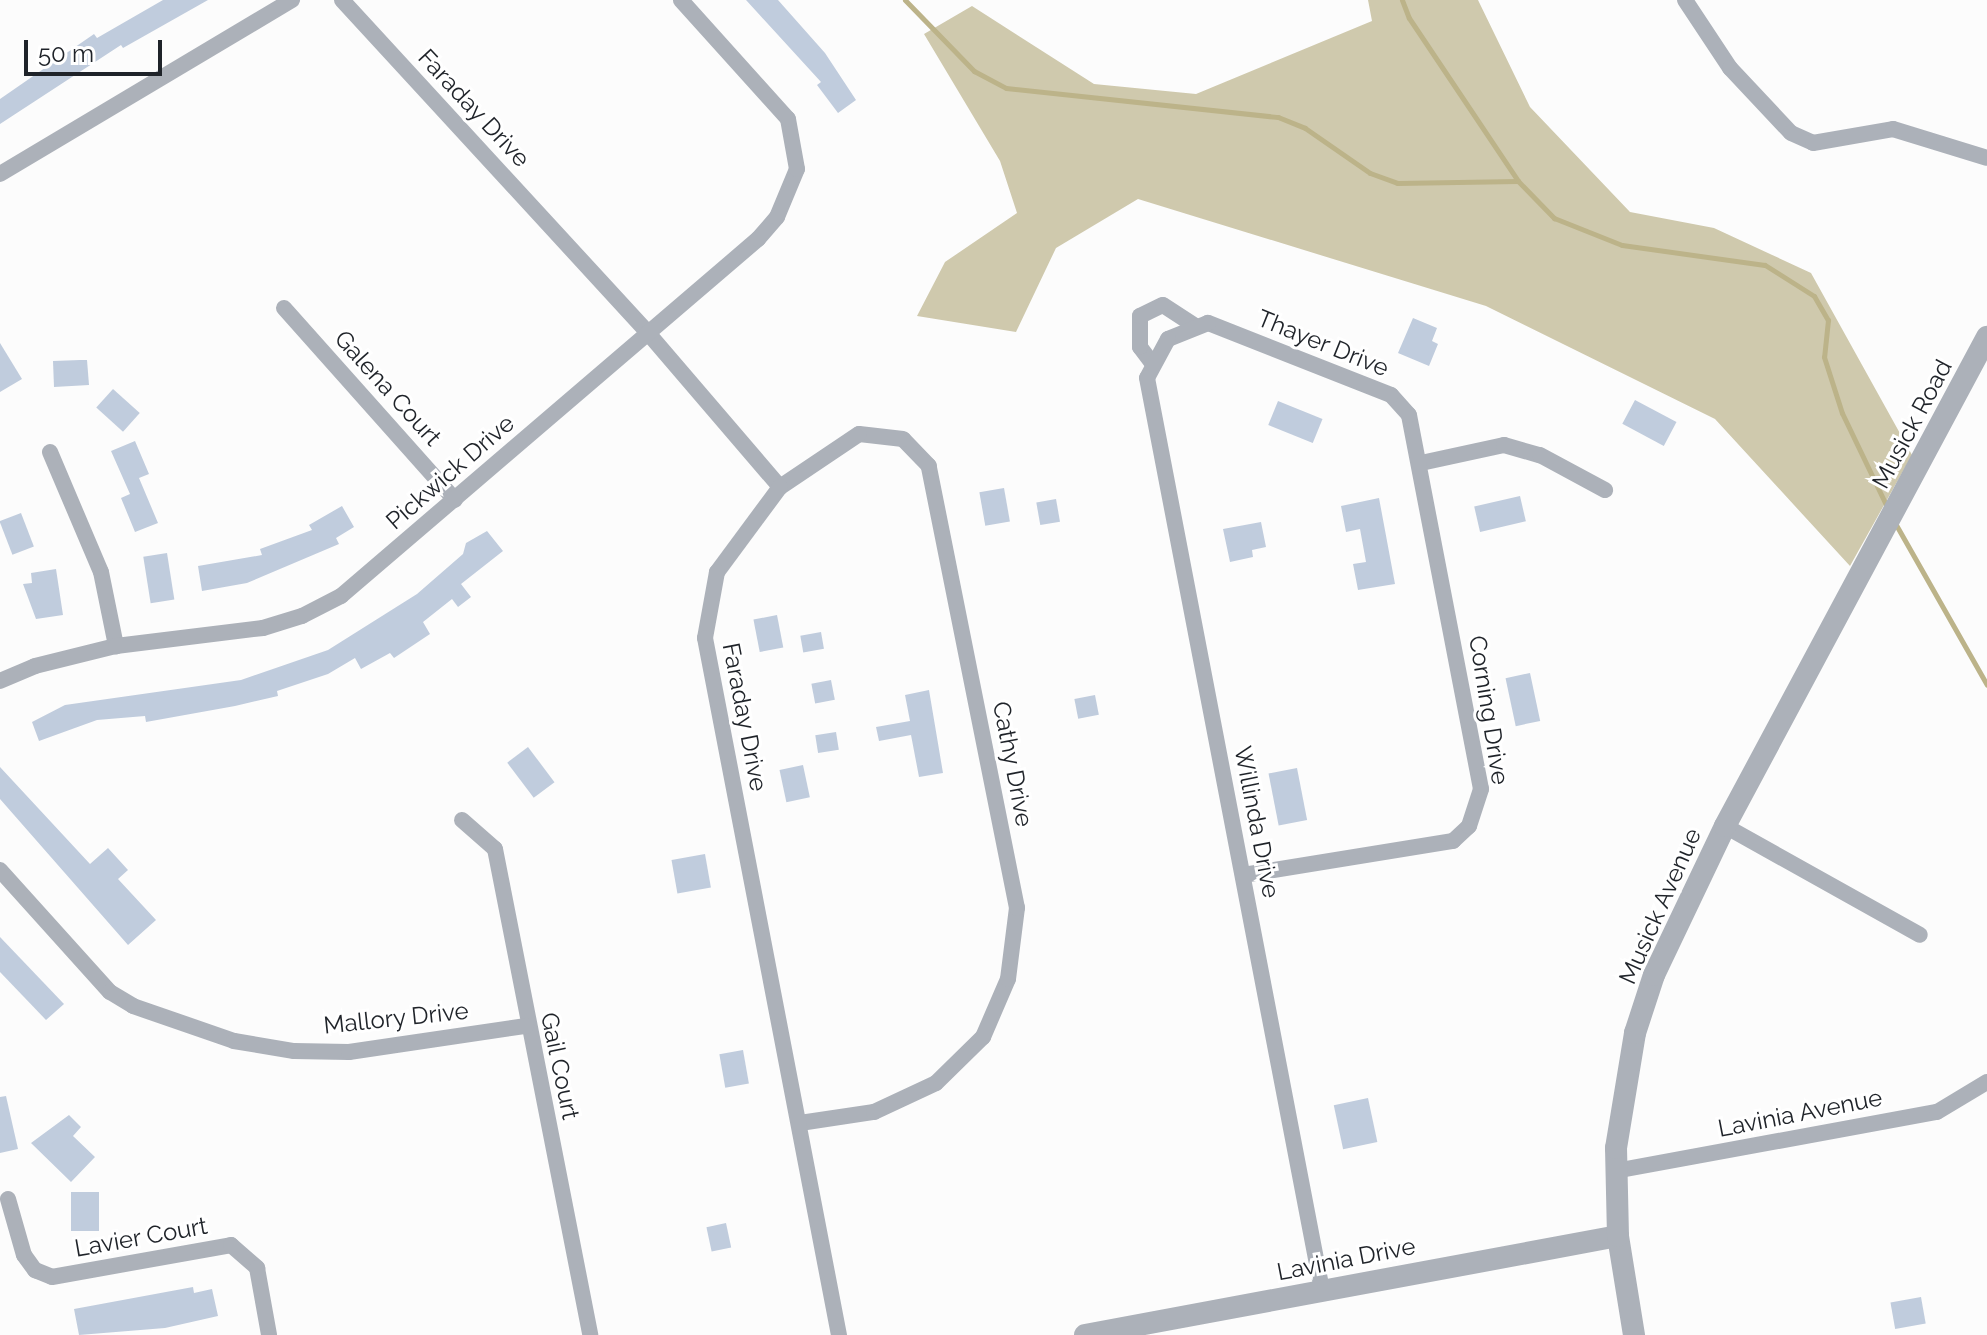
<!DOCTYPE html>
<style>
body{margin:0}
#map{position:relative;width:1987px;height:1335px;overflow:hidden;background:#fcfcfc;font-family:Raleway,sans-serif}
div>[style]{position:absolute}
.green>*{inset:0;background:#cfc9ad}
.stream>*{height:5px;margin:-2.5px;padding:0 2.5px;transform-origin:2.5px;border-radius:2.5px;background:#bcb389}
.building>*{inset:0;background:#c0ccdd;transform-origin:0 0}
.minor>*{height:16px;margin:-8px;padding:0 8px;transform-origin:8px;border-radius:8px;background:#acb1b9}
.tertiary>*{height:22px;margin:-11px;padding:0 11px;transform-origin:11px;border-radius:11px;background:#acb1b9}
span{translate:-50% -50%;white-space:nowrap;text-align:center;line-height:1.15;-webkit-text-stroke:6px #fff;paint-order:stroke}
.street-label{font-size:24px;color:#1f2329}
.scale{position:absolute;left:24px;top:40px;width:138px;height:36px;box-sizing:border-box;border:4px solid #1f2329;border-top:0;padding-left:10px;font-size:24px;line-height:28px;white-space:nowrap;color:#1f2329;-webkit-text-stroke:6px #fff;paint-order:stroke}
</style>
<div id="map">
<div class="green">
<i style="clip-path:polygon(1368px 0,1478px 0,1530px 107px,1630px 212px,1714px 228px,1811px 273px,1912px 455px,1850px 566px,1715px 419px,1486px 306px,1138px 199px,1056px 248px,1016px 332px,917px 316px,945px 262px,1017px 213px,1000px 161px,924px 34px,972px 6px,1094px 84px,1196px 94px,1372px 21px)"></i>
</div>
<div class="stream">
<i style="left:905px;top:0;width:99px;rotate:45.8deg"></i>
<i style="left:974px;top:71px;width:36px;rotate:28deg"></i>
<i style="left:1006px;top:88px;width:274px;rotate:6.1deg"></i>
<i style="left:1278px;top:117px;width:29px;rotate:22deg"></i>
<i style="left:1305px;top:128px;width:79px;rotate:34.7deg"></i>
<i style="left:1370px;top:173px;width:29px;rotate:20deg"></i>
<i style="left:1397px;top:183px;width:121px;rotate:-0.9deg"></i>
<i style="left:1402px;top:0;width:19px;rotate:69deg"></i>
<i style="left:1409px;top:18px;width:196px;rotate:56.2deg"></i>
<i style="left:1518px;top:181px;width:52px;rotate:45.8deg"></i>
<i style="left:1554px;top:218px;width:73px;rotate:21.7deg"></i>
<i style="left:1622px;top:245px;width:144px;rotate:8deg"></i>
<i style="left:1765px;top:265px;width:58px;rotate:32.3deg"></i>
<i style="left:1814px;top:296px;width:28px;rotate:60deg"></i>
<i style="left:1828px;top:320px;width:37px;rotate:96deg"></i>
<i style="left:1824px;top:357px;width:59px;rotate:72.2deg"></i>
<i style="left:1842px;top:413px;width:104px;rotate:64.4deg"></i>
<i style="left:1895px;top:523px;width:186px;rotate:60.4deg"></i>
</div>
<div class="building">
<i style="clip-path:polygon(163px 0,208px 0,123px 48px,121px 45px,0 124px,0 99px,94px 34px,97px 38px)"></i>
<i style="clip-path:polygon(746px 0,778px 0,825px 53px,856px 100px,838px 113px,817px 85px,821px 82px)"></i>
<i style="clip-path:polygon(1413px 318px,1437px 328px,1432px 341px,1438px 344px,1429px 366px,1398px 353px)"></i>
<i style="clip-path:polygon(0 343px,22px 379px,0 392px)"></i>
<i style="clip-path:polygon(80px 360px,87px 360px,89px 385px,54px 387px,53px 361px)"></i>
<i style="left:113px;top:389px;width:36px;height:25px;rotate:42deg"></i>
<i style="left:1635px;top:400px;width:47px;height:27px;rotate:28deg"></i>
<i style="left:1278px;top:401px;width:48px;height:26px;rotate:22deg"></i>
<i style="clip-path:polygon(135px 441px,149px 474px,139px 478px,158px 523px,135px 532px,121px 498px,130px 494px,111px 451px)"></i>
<i style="left:1004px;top:488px;width:34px;height:25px;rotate:80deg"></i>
<i style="left:1520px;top:496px;width:26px;height:47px;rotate:77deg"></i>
<i style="clip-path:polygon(1379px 498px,1395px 584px,1358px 590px,1353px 564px,1366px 562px,1360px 529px,1346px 532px,1341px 506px)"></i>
<i style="left:1056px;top:499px;width:23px;height:20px;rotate:80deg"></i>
<i style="clip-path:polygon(342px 506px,354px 527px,336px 538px,339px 544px,247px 583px,202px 591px,198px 566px,262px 555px,260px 549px,312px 530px,309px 525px)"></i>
<i style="left:21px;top:513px;width:36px;height:23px;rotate:69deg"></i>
<i style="clip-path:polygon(1261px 522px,1266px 547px,1252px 550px,1253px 557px,1230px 562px,1223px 529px)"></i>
<i style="clip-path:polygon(487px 531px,503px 551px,461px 584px,471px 597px,458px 607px,452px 599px,423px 622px,430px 634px,394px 658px,390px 653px,361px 669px,355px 658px,328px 674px,277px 691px,278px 696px,235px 706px,146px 722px,145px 716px,97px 720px,39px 741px,32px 722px,65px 705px,241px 680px,328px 650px,417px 594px,463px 554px,466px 543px)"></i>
<i style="left:167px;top:553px;width:47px;height:24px;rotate:81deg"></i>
<i style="clip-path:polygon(56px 569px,63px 615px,36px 619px,23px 584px,32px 583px,31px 573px)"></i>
<i style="left:777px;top:615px;width:33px;height:24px;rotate:79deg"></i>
<i style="left:821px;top:632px;width:17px;height:21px;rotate:80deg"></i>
<i style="left:1530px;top:673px;width:49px;height:25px;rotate:78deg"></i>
<i style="left:831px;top:680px;width:20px;height:20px;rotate:79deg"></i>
<i style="clip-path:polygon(929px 690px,943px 773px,919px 777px,911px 735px,879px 741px,876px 727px,910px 721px,905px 695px)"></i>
<i style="left:1095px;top:695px;width:20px;height:21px;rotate:79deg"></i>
<i style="left:836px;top:732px;width:18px;height:21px;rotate:81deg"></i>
<i style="left:528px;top:747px;width:44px;height:26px;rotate:53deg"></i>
<i style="left:803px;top:765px;width:33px;height:24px;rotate:78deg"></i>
<i style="clip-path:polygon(0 767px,90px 864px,108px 848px,128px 870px,118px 879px,156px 920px,128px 945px,0 799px)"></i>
<i style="left:1297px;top:768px;width:53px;height:29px;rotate:79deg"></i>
<i style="left:705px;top:854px;width:34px;height:34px;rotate:80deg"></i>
<i style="clip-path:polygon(0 937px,64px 1004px,46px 1020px,0 972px)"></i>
<i style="left:743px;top:1050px;width:34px;height:24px;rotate:80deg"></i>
<i style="clip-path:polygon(6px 1096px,18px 1149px,0 1153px,0 1097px)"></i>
<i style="left:1368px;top:1098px;width:45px;height:35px;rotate:78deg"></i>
<i style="clip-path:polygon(69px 1115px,81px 1127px,73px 1136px,95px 1157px,71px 1182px,31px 1143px)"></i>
<i style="left:71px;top:1192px;width:28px;height:39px"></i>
<i style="left:726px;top:1223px;width:25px;height:20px;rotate:78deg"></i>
<i style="clip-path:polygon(193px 1287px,194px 1293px,212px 1289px,218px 1316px,165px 1328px,79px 1335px,74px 1309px)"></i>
<i style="left:1921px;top:1297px;width:27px;height:31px;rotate:80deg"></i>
</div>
<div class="minor">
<i style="left:342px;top:0;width:452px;rotate:47.4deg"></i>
<i style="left:648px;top:333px;width:203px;rotate:49.4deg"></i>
<i style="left:1685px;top:0;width:82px;rotate:56.5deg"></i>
<i style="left:1730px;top:68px;width:89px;rotate:46.8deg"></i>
<i style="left:1791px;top:133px;width:24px;rotate:24deg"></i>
<i style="left:1813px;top:143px;width:81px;rotate:-9.9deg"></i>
<i style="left:1893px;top:129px;width:98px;rotate:17.1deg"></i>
<i style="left:0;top:174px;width:340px;rotate:-30.8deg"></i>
<i style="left:284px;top:308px;width:257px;rotate:48.3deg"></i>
<i style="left:1152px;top:363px;width:20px;rotate:-127deg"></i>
<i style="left:1140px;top:347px;width:31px;rotate:-90deg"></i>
<i style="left:1140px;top:316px;width:25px;rotate:-26deg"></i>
<i style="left:1163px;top:305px;width:38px;rotate:33deg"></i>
<i style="left:50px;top:452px;width:130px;rotate:67deg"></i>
<i style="left:101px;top:572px;width:76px;rotate:78.5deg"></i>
<i style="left:1421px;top:463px;width:85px;rotate:-12.2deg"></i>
<i style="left:1504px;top:445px;width:37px;rotate:16deg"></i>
<i style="left:1540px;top:455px;width:74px;rotate:28.3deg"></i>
<i style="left:0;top:681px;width:38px;rotate:-23deg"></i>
<i style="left:35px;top:666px;width:83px;rotate:-13.9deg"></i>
<i style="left:116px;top:646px;width:148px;rotate:-7deg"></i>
<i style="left:263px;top:628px;width:41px;rotate:-17.1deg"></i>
<i style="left:302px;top:616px;width:44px;rotate:-27.1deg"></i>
<i style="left:341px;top:596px;width:549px;rotate:-40.57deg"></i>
<i style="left:758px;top:239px;width:29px;rotate:-49deg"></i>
<i style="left:777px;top:217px;width:52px;rotate:-67.4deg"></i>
<i style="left:797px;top:169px;width:51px;rotate:-100.2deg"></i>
<i style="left:788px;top:119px;width:160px;rotate:-132deg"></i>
<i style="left:462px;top:820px;width:44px;rotate:41.3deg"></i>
<i style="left:495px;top:849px;width:495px;rotate:78.9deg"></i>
<i style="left:1725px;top:826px;width:223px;rotate:29.2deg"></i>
<i style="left:0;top:870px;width:164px;rotate:48deg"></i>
<i style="left:110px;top:992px;width:27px;rotate:31deg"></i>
<i style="left:133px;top:1006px;width:107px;rotate:19.1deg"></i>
<i style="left:234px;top:1041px;width:61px;rotate:9.5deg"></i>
<i style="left:294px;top:1051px;width:55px;rotate:1deg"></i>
<i style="left:349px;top:1052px;width:179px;rotate:-8.4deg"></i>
<i style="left:1243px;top:875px;width:213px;rotate:-9.2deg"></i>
<i style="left:1453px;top:841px;width:22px;rotate:-43deg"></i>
<i style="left:1469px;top:826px;width:39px;rotate:-72deg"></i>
<i style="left:1481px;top:789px;width:381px;rotate:-100.9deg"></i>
<i style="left:1409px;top:415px;width:27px;rotate:-132deg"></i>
<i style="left:1391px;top:395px;width:197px;rotate:-158.5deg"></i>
<i style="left:1208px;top:323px;width:43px;rotate:158.2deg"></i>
<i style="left:1168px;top:339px;width:44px;rotate:118.3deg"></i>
<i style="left:1147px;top:378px;width:929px;rotate:79.14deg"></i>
<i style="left:800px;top:1123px;width:75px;rotate:-8.5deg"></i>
<i style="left:874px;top:1112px;width:68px;rotate:-25.1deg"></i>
<i style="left:936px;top:1083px;width:66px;rotate:-44.4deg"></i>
<i style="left:983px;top:1037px;width:63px;rotate:-66.7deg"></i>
<i style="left:1008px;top:979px;width:72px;rotate:-82.8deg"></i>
<i style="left:1017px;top:908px;width:451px;rotate:-101.3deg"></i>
<i style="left:929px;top:466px;width:37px;rotate:-134deg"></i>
<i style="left:903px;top:439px;width:44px;rotate:-173.5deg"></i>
<i style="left:859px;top:434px;width:95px;rotate:146.1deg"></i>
<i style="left:780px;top:487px;width:106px;rotate:126.5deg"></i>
<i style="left:717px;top:572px;width:67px;rotate:100.3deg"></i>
<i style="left:705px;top:638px;width:710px;rotate:79.12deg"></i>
<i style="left:1615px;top:1171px;width:327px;rotate:-10.4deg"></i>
<i style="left:1937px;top:1112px;width:58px;rotate:-31deg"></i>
<i style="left:8px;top:1199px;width:58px;rotate:74.1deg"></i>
<i style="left:24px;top:1255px;width:19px;rotate:54deg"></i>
<i style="left:35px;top:1270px;width:18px;rotate:22deg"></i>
<i style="left:52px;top:1277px;width:182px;rotate:-10.1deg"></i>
<i style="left:231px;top:1245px;width:35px;rotate:41deg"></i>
<i style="left:257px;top:1268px;width:68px;rotate:79.8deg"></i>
</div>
<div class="tertiary">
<i style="left:1085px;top:1335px;width:542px;rotate:-10.52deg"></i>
<i style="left:1634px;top:1335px;width:100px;rotate:-99.2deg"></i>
<i style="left:1618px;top:1236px;width:88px;rotate:-91.3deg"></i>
<i style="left:1616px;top:1148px;width:117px;rotate:-80.6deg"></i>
<i style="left:1635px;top:1033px;width:61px;rotate:-71.9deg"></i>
<i style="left:1654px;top:975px;width:165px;rotate:-64.5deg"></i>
<i style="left:1725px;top:826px;width:555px;rotate:-61.82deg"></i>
</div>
<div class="street-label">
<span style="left:474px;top:108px;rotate:47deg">Faraday Drive</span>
<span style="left:1323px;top:343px;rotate:22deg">Thayer Drive</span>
<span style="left:388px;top:388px;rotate:48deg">Galena Court</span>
<span style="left:1912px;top:424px;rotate:-62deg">Musick Road</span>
<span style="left:450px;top:472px;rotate:-41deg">Pickwick Drive</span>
<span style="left:1489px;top:710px;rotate:81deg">Corning Drive</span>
<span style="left:745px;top:717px;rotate:79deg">Faraday Drive</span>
<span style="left:1013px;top:764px;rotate:79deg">Cathy Drive</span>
<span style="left:1257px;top:822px;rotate:79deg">Willinda Drive</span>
<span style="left:1660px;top:906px;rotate:-66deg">Musick Avenue</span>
<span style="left:396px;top:1018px;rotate:-6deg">Mallory Drive</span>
<span style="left:560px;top:1066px;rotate:78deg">Gail Court</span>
<span style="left:1800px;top:1113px;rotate:-11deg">Lavinia Avenue</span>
<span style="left:141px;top:1237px;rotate:-10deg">Lavier Court</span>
<span style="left:1346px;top:1259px;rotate:-11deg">Lavinia Drive</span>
</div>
<div class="scale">50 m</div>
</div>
